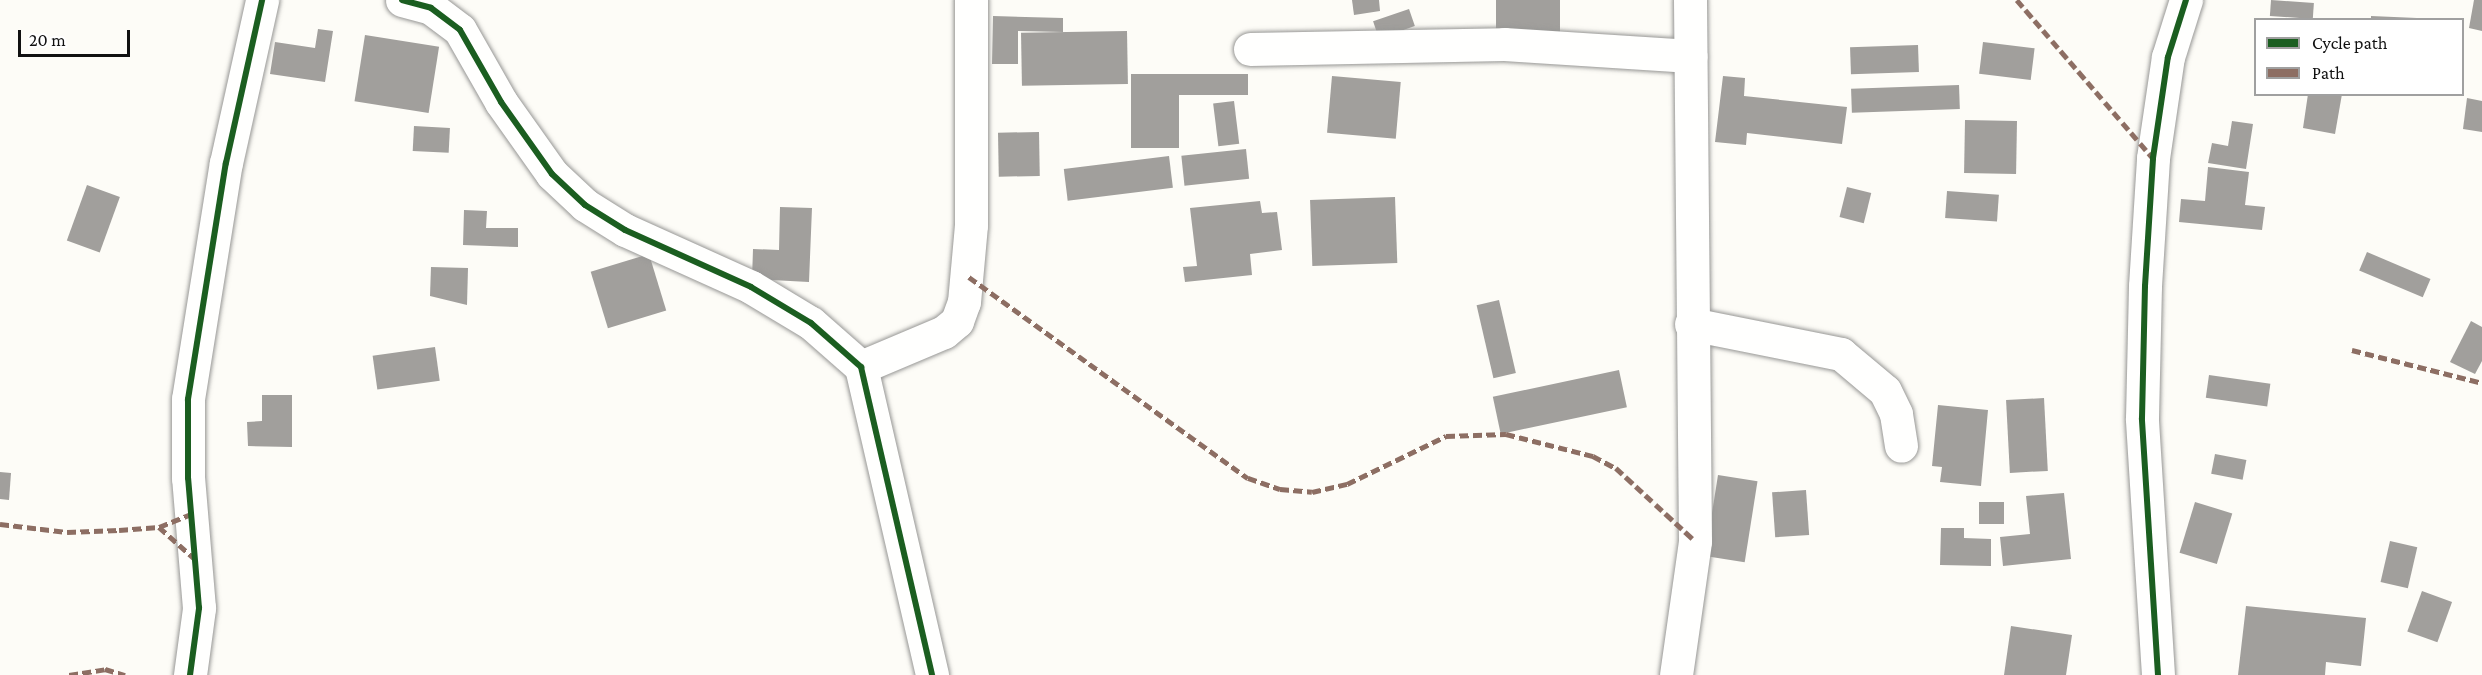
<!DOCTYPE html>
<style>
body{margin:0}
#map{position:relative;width:2482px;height:675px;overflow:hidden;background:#fdfcf7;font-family:"Crimson Pro",serif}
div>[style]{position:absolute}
.building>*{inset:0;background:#a19f9c;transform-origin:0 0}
.roads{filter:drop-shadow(0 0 2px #979795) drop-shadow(0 0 2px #979795)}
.street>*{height:33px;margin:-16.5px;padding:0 16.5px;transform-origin:16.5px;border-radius:16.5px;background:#fffffe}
.quiet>*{height:4.5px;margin-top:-2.25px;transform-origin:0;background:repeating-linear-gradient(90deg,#8d6e63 0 9px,transparent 0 13.5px)}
.cycleway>*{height:6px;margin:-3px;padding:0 3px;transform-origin:3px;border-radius:3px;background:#1b5e20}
span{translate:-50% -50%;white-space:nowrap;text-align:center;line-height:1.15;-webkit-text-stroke:6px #fff;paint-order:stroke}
.legend{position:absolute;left:2254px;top:18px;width:210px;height:78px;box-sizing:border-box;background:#fff;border:2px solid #a0a0a0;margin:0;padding:8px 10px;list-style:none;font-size:18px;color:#111}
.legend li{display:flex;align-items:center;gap:12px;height:30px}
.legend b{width:30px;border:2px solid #a0a0a0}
.scale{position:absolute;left:18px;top:30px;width:112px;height:27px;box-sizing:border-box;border:3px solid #111;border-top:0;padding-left:8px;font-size:18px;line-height:21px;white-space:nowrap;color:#111;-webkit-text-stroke:4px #fff;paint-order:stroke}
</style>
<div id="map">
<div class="building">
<i style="clip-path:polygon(1352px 0,1379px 0,1380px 11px,1354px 15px)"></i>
<i style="left:1496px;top:0;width:64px;height:33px"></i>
<i style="left:2271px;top:0;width:43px;height:16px;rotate:4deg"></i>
<i style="clip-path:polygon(2474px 0,2482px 0,2482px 31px,2469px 28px)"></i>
<i style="left:1409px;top:9px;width:18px;height:38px;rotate:71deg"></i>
<i style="clip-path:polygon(993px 16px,1063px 18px,1063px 32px,1018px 31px,1018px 64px,992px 64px)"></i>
<i style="clip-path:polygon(2371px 16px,2417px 18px,2417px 20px,2371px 20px)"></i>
<i style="clip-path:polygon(318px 29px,333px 31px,325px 82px,270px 74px,275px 42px,315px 48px)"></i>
<i style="left:1127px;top:31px;width:53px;height:106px;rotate:89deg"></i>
<i style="left:365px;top:35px;width:75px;height:67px;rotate:9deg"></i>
<i style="left:1983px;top:42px;width:52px;height:32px;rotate:7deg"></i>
<i style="left:1918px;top:45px;width:27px;height:68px;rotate:88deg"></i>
<i style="clip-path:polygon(1131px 74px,1248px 74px,1248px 95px,1179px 95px,1179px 148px,1131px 148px)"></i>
<i style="left:1332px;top:76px;width:69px;height:57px;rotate:5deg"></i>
<i style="clip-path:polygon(1723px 76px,1745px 78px,1744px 96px,1847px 107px,1842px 144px,1747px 133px,1746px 145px,1715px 142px)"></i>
<i style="left:1959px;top:85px;width:24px;height:108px;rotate:88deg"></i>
<i style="clip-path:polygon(2308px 94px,2342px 94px,2335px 134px,2303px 128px)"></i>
<i style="clip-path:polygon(2467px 98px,2482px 101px,2482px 132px,2463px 129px)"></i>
<i style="left:1234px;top:101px;width:43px;height:21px;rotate:83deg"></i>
<i style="left:1965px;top:120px;width:52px;height:53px;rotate:1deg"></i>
<i style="clip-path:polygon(2232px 121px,2253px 124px,2246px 169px,2208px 163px,2212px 143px,2228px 146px)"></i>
<i style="left:414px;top:126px;width:36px;height:25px;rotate:3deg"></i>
<i style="left:1039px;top:132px;width:44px;height:41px;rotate:89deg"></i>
<i style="left:1246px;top:149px;width:30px;height:65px;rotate:84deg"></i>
<i style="left:1169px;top:156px;width:32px;height:106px;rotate:83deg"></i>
<i style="clip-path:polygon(2208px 167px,2249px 172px,2245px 205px,2265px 207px,2262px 230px,2179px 222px,2181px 199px,2205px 201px)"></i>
<i style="left:87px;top:185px;width:35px;height:59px;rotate:20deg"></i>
<i style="left:1847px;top:187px;width:25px;height:31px;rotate:14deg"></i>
<i style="left:1947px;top:191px;width:52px;height:27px;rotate:4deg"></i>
<i style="left:1395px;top:197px;width:66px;height:85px;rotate:88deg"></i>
<i style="clip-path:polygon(1260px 201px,1262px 213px,1277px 212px,1282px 250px,1250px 254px,1252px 275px,1185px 282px,1183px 267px,1197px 266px,1190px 208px)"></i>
<i style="clip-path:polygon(780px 207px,812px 208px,809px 282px,752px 279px,753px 249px,779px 250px)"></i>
<i style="clip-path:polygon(464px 210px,487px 211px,486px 228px,518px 228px,518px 247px,463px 245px)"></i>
<i style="left:2367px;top:252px;width:69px;height:20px;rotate:23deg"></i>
<i style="left:649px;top:254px;width:59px;height:61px;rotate:73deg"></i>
<i style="clip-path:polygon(431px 267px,468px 268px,467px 305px,430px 296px)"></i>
<i style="left:1499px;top:300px;width:75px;height:23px;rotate:77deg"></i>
<i style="clip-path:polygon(2471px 321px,2482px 327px,2482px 361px,2475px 374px,2450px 362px)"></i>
<i style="left:435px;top:347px;width:34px;height:63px;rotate:82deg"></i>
<i style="left:1619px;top:370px;width:38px;height:129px;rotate:78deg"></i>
<i style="left:2209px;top:375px;width:62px;height:23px;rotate:8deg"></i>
<i style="clip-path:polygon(262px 395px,292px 395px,292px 447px,248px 446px,247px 422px,262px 421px)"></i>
<i style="left:2044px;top:398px;width:73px;height:38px;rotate:87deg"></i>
<i style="clip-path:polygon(1938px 405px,1988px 410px,1981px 486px,1940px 482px,1942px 467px,1932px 466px)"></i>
<i style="left:2215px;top:454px;width:32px;height:20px;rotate:11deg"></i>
<i style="clip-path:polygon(0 472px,11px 473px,9px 500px,0 499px)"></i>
<i style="left:1718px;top:475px;width:40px;height:82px;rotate:9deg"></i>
<i style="left:1806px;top:490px;width:45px;height:34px;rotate:86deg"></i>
<i style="clip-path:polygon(2064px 493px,2071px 559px,2003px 566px,2000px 537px,2030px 534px,2026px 496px)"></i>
<i style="left:1979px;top:502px;width:25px;height:22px"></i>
<i style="left:2195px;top:502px;width:39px;height:53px;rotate:17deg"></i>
<i style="clip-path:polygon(1941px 528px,1964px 528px,1964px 538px,1991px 539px,1991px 566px,1940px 565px)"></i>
<i style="left:2390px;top:541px;width:28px;height:42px;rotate:13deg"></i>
<i style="left:2422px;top:591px;width:32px;height:43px;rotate:20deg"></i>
<i style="clip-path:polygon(2246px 606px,2366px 618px,2361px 666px,2326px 662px,2325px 675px,2238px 675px)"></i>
<i style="clip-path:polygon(2011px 626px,2072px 635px,2066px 675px,2004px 675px)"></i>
</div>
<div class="roads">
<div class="street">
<i style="left:402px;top:0;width:30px;rotate:15deg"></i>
<i style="left:431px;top:8px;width:36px;rotate:37deg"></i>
<i style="left:460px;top:30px;width:83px;rotate:60.3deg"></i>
<i style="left:501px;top:102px;width:88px;rotate:54.7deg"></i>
<i style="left:552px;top:174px;width:45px;rotate:43.2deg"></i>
<i style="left:585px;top:205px;width:47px;rotate:32deg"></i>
<i style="left:625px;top:230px;width:138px;rotate:24.3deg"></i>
<i style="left:751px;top:287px;width:70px;rotate:31deg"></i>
<i style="left:811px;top:323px;width:67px;rotate:41.3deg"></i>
<i style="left:861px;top:367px;width:316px;rotate:77deg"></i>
<i style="left:1250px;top:49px;width:254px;rotate:-1.1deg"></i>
<i style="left:1504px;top:44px;width:187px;rotate:3.7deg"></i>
<i style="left:1691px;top:324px;width:153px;rotate:11.3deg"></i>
<i style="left:1841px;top:354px;width:57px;rotate:40.1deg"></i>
<i style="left:1885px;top:391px;width:25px;rotate:64deg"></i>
<i style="left:1896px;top:414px;width:32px;rotate:81deg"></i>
<i style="left:861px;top:367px;width:90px;rotate:-22.9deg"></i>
<i style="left:944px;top:332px;width:17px;rotate:-40deg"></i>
<i style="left:957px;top:321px;width:20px;rotate:-70deg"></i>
<i style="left:964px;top:302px;width:77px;rotate:-84.8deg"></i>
<i style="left:971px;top:225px;width:225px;rotate:-90deg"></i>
<i style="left:190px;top:675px;width:68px;rotate:-82.3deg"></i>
<i style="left:199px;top:608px;width:130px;rotate:-94.8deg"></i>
<i style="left:188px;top:478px;width:79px;rotate:-90deg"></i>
<i style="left:188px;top:399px;width:239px;rotate:-80.9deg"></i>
<i style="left:226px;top:163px;width:167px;rotate:-77.5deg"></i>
<i style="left:1676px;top:675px;width:135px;rotate:-81.9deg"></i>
<i style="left:1695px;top:541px;width:541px;rotate:-90.53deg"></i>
<i style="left:2158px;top:675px;width:257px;rotate:-93.6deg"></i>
<i style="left:2142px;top:418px;width:132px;rotate:-88.7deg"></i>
<i style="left:2145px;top:286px;width:128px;rotate:-86.4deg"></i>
<i style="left:2153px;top:158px;width:102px;rotate:-81.6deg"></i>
<i style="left:2168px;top:57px;width:60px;rotate:-72.5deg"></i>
</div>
</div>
<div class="quiet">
<i style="left:2017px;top:0;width:208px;rotate:49.3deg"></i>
<i style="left:969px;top:277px;width:344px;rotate:35.8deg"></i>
<i style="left:1248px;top:478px;width:34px;rotate:19deg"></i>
<i style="left:1280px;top:489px;width:32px;rotate:5deg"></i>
<i style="left:1312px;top:492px;width:36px;rotate:-13deg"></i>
<i style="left:1347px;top:484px;width:110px;rotate:-25.9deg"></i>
<i style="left:1446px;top:436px;width:60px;rotate:-1.9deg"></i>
<i style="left:1506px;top:434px;width:90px;rotate:14.2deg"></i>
<i style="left:1593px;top:456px;width:26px;rotate:28deg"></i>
<i style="left:1616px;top:468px;width:108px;rotate:42.7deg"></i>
<i style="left:2352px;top:350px;width:134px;rotate:14.2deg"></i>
<i style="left:0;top:524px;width:67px;rotate:6.8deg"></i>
<i style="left:67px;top:532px;width:52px;rotate:-2.2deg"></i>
<i style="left:119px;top:530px;width:40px;rotate:-4.3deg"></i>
<i style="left:159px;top:527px;width:37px;rotate:-22deg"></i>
<i style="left:159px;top:527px;width:48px;rotate:41.6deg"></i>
<i style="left:69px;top:675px;width:36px;rotate:-9deg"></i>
<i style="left:105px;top:669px;width:21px;rotate:17deg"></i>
</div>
<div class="cycleway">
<i style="left:402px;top:0;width:30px;rotate:15deg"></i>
<i style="left:431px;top:8px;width:36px;rotate:37deg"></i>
<i style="left:460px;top:30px;width:83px;rotate:60.3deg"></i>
<i style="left:501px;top:102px;width:88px;rotate:54.7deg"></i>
<i style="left:552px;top:174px;width:45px;rotate:43.2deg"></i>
<i style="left:585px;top:205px;width:47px;rotate:32deg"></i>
<i style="left:625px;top:230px;width:138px;rotate:24.3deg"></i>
<i style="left:751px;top:287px;width:70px;rotate:31deg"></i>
<i style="left:811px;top:323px;width:67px;rotate:41.3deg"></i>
<i style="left:861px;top:367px;width:316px;rotate:77deg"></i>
<i style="left:190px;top:675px;width:68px;rotate:-82.3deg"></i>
<i style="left:199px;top:608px;width:130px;rotate:-94.8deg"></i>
<i style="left:188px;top:478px;width:79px;rotate:-90deg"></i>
<i style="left:188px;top:399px;width:239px;rotate:-80.9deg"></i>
<i style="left:226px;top:163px;width:167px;rotate:-77.5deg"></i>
<i style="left:2158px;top:675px;width:257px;rotate:-93.6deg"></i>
<i style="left:2142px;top:418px;width:132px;rotate:-88.7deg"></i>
<i style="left:2145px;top:286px;width:128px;rotate:-86.4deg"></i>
<i style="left:2153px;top:158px;width:102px;rotate:-81.6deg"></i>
<i style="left:2168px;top:57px;width:60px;rotate:-72.5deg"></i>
</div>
<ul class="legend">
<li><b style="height:8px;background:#1b5e20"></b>Cycle path</li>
<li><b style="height:8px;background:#8d6e63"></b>Path</li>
</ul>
<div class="scale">20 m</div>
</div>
